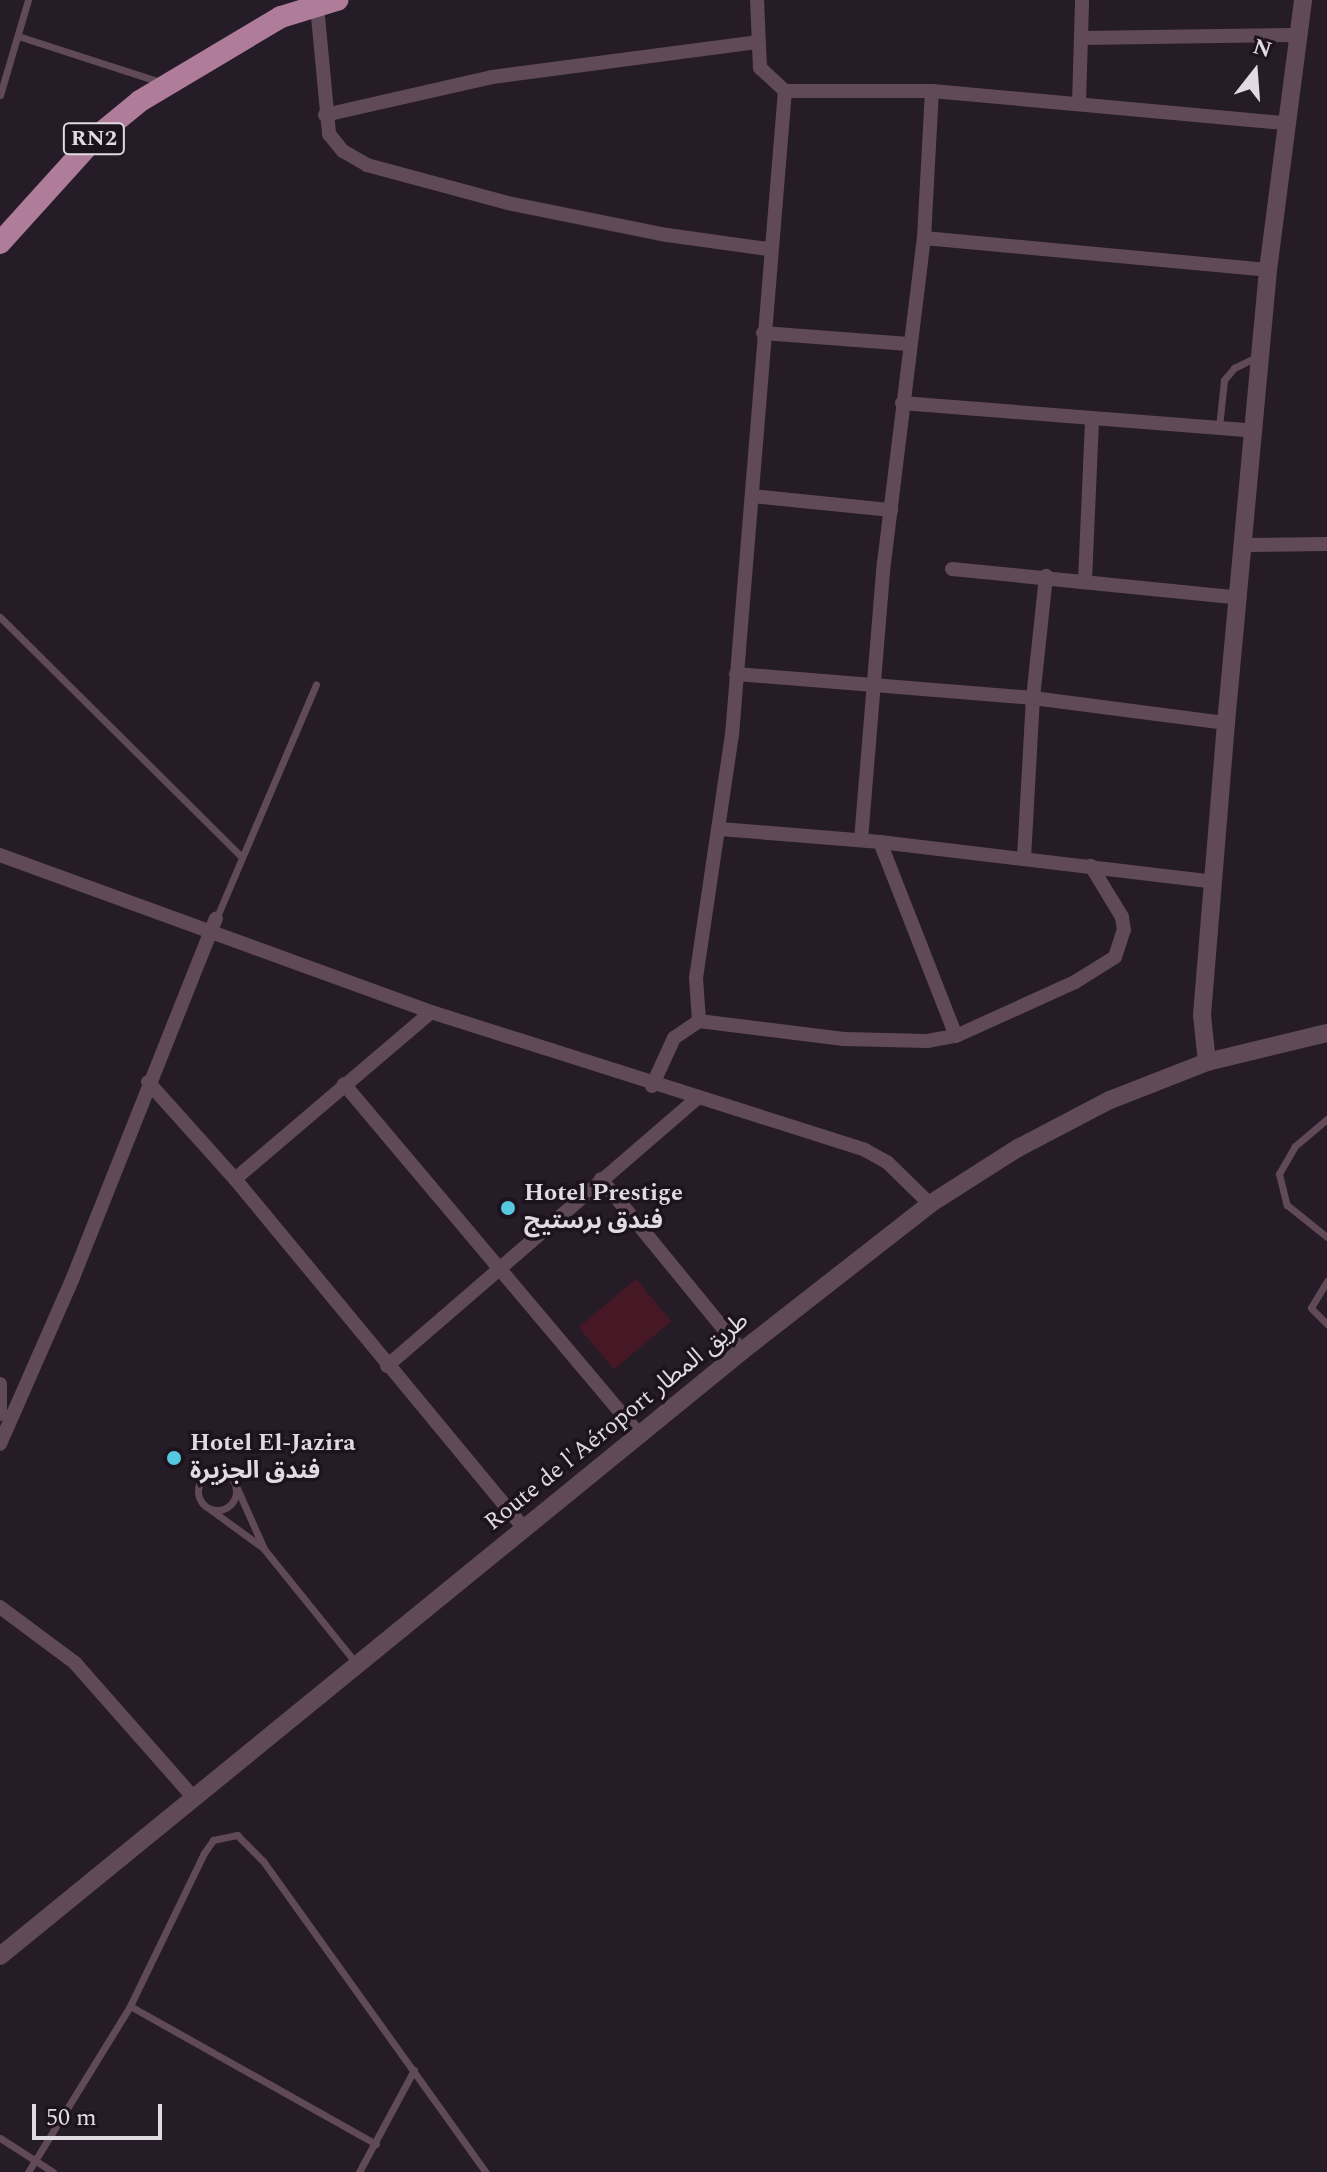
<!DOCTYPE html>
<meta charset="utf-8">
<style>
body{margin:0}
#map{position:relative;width:1327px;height:2172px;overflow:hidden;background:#251c27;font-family:Spectral,"Noto Sans Arabic",serif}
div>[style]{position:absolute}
.green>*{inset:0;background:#461725;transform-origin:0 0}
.service>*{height:7px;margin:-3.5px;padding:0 3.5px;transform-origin:3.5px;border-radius:3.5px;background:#614a57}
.service>.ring{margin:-3.5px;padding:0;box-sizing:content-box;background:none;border:7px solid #614a57;border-radius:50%}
.minor>*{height:14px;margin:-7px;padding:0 7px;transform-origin:7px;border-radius:7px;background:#614a57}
.tertiary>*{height:18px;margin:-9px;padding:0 9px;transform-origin:9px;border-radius:9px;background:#614a57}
.trunk>*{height:22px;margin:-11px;padding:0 11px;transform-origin:11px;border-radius:11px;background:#af7c9a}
.dots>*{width:22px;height:22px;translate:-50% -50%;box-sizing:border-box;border:4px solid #1c131d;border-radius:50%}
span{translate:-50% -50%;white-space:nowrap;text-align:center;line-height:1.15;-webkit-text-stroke:7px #1c131d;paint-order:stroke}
.shield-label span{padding:2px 6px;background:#1c131d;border:2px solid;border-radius:6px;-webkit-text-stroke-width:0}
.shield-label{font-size:22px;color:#e0dae1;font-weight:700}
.poi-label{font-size:24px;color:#e0dae1;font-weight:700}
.left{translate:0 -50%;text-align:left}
.street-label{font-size:24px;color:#e0dae1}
.north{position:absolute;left:1215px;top:32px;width:80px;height:80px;-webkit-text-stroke:6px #1c131d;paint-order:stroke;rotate:17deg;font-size:22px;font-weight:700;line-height:32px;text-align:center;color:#e0dae1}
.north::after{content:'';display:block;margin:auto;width:28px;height:36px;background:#e0dae1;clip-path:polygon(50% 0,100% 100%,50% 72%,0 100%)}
.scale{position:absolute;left:32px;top:2104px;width:130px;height:36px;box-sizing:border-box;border:4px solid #e0dae1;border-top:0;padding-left:10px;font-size:24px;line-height:28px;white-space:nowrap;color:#e0dae1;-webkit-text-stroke:6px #1c131d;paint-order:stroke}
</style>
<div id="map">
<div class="green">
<i style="left:636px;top:1279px;width:55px;height:75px;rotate:50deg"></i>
</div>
<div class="service">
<i style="left:18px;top:36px;width:149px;rotate:17.9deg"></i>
<i style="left:0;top:95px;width:99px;rotate:-73.6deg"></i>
<i style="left:1219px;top:427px;width:47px;rotate:-83.9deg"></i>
<i style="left:1224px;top:380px;width:16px;rotate:-50deg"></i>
<i style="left:1234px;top:368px;width:28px;rotate:-26deg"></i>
<i style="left:0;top:617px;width:339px;rotate:44.8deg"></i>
<i style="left:216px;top:919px;width:255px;rotate:-66.9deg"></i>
<i style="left:1327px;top:1119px;width:42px;rotate:139.8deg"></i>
<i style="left:1295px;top:1146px;width:32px;rotate:120deg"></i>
<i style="left:1279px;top:1174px;width:32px;rotate:76deg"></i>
<i style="left:1287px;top:1205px;width:51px;rotate:38.7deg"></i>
<i style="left:1327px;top:1281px;width:31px;rotate:121deg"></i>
<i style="left:1311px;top:1308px;width:23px;rotate:45deg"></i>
<i class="ring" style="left:198px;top:1472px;width:31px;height:31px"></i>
<i style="left:236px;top:1486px;width:69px;rotate:66deg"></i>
<i style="left:264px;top:1549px;width:146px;rotate:51.1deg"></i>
<i style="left:211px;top:1510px;width:63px;rotate:36deg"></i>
<i style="left:130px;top:2006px;width:282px;rotate:29.3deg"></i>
<i style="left:0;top:2138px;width:63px;rotate:32.7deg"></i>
<i style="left:28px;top:2172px;width:195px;rotate:-58.4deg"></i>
<i style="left:130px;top:2006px;width:170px;rotate:-64.2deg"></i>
<i style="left:204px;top:1853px;width:16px;rotate:-55deg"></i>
<i style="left:213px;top:1840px;width:25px;rotate:-12deg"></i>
<i style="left:237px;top:1835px;width:37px;rotate:45deg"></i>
<i style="left:263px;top:1861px;width:383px;rotate:54.4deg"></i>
<i style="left:359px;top:2172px;width:116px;rotate:-61.7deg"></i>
</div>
<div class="minor">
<i style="left:317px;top:6px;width:129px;rotate:84.6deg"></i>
<i style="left:329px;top:134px;width:22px;rotate:51deg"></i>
<i style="left:343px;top:151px;width:28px;rotate:30deg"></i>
<i style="left:367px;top:165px;width:146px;rotate:15.1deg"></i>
<i style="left:508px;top:203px;width:162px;rotate:11.4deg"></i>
<i style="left:667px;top:235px;width:102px;rotate:7.9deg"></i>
<i style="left:1081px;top:38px;width:214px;rotate:-0.8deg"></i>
<i style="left:785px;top:91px;width:147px"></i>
<i style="left:932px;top:91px;width:353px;rotate:5.2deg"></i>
<i style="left:1079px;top:104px;width:104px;rotate:-88.3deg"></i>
<i style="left:325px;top:115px;width:171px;rotate:-12.8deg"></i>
<i style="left:492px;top:77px;width:267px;rotate:-7.5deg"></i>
<i style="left:924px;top:238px;width:345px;rotate:5.3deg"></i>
<i style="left:763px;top:333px;width:146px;rotate:4.3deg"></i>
<i style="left:902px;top:403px;width:354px;rotate:4.5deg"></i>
<i style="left:752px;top:496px;width:140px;rotate:5.8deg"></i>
<i style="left:1245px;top:545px;width:82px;rotate:-0.7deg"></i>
<i style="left:952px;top:569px;width:289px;rotate:5.7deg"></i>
<i style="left:1085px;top:581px;width:163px;rotate:-87.5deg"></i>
<i style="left:736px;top:674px;width:298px;rotate:4.6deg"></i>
<i style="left:1033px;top:698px;width:195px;rotate:7.4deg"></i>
<i style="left:720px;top:829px;width:161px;rotate:4.6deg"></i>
<i style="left:880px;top:842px;width:335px;rotate:6.8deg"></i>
<i style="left:861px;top:840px;width:278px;rotate:-85.3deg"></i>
<i style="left:884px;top:563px;width:327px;rotate:-83deg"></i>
<i style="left:924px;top:238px;width:147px;rotate:-86.9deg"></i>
<i style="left:880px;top:842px;width:208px;rotate:68.6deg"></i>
<i style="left:0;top:855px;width:459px;rotate:20deg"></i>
<i style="left:431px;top:1012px;width:455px;rotate:17.6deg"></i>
<i style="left:865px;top:1150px;width:26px;rotate:29deg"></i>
<i style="left:888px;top:1163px;width:59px;rotate:44.3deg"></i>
<i style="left:1024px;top:858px;width:160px;rotate:-86.8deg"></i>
<i style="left:1033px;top:698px;width:123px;rotate:-83.9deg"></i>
<i style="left:699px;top:1021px;width:146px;rotate:7.1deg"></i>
<i style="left:844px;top:1039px;width:83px;rotate:1.4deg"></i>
<i style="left:927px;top:1041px;width:29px;rotate:-10deg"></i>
<i style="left:956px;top:1036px;width:131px;rotate:-24.4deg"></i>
<i style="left:1075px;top:982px;width:47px;rotate:-32deg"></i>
<i style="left:1115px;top:957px;width:28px;rotate:-72deg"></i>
<i style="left:1124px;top:930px;width:13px;rotate:-99deg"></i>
<i style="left:1122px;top:917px;width:60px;rotate:-121.3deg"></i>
<i style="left:148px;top:1082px;width:130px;rotate:48.1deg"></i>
<i style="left:235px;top:1179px;width:453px;rotate:50.4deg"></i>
<i style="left:344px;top:1084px;width:460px;rotate:49.9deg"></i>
<i style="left:652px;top:1086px;width:53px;rotate:-65.4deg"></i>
<i style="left:674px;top:1038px;width:30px;rotate:-34deg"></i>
<i style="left:699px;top:1021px;width:43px;rotate:-94deg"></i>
<i style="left:696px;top:978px;width:246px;rotate:-81.6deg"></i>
<i style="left:732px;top:735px;width:646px;rotate:-85.3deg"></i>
<i style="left:785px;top:91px;width:34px;rotate:-137deg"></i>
<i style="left:760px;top:68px;width:68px;rotate:-92.5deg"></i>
<i style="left:235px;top:1179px;width:257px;rotate:-40.4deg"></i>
<i style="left:601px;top:1179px;width:222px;rotate:50.7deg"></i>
<i style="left:387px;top:1366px;width:407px;rotate:-40.8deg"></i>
<i style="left:0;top:1384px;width:30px;rotate:90deg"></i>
<i style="left:0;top:1444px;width:179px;rotate:-66.3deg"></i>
<i style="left:72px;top:1280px;width:389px;rotate:-68.3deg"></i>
<i style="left:0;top:1607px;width:94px;rotate:36.7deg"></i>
<i style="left:75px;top:1663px;width:181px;rotate:48.6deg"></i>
</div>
<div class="tertiary">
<i style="left:1207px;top:1062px;width:47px;rotate:-96.1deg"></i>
<i style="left:1202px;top:1015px;width:293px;rotate:-85.3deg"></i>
<i style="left:1226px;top:723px;width:455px;rotate:-84.7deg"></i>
<i style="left:1268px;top:270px;width:272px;rotate:-82.6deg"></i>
<i style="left:0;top:1956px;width:957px;rotate:-39.19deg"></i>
<i style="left:742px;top:1351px;width:239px;rotate:-38deg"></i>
<i style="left:930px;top:1204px;width:104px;rotate:-32.5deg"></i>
<i style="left:1018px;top:1148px;width:104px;rotate:-27.6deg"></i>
<i style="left:1110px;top:1100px;width:104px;rotate:-21.4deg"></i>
<i style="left:1207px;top:1062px;width:123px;rotate:-13.6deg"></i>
</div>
<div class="trunk">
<i style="left:0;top:243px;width:142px;rotate:-47.9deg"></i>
<i style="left:95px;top:138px;width:58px;rotate:-39.4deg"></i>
<i style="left:140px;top:101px;width:164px;rotate:-30.8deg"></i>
<i style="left:281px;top:17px;width:59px;rotate:-16.9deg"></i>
</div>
<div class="dots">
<i style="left:508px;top:1208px;background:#56c9e0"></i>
<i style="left:174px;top:1458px;background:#56c9e0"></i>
</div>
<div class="shield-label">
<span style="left:94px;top:139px">RN2</span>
</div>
<div class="poi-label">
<span class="left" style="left:524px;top:1208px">Hotel Prestige<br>فندق برستيج</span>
<span class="left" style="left:190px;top:1458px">Hotel El-Jazira<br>فندق الجزيرة</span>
</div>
<div class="street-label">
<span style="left:617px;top:1422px;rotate:-39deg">Route de l'Aéroport طريق المطار</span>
</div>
<div class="north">N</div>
<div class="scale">50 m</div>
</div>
